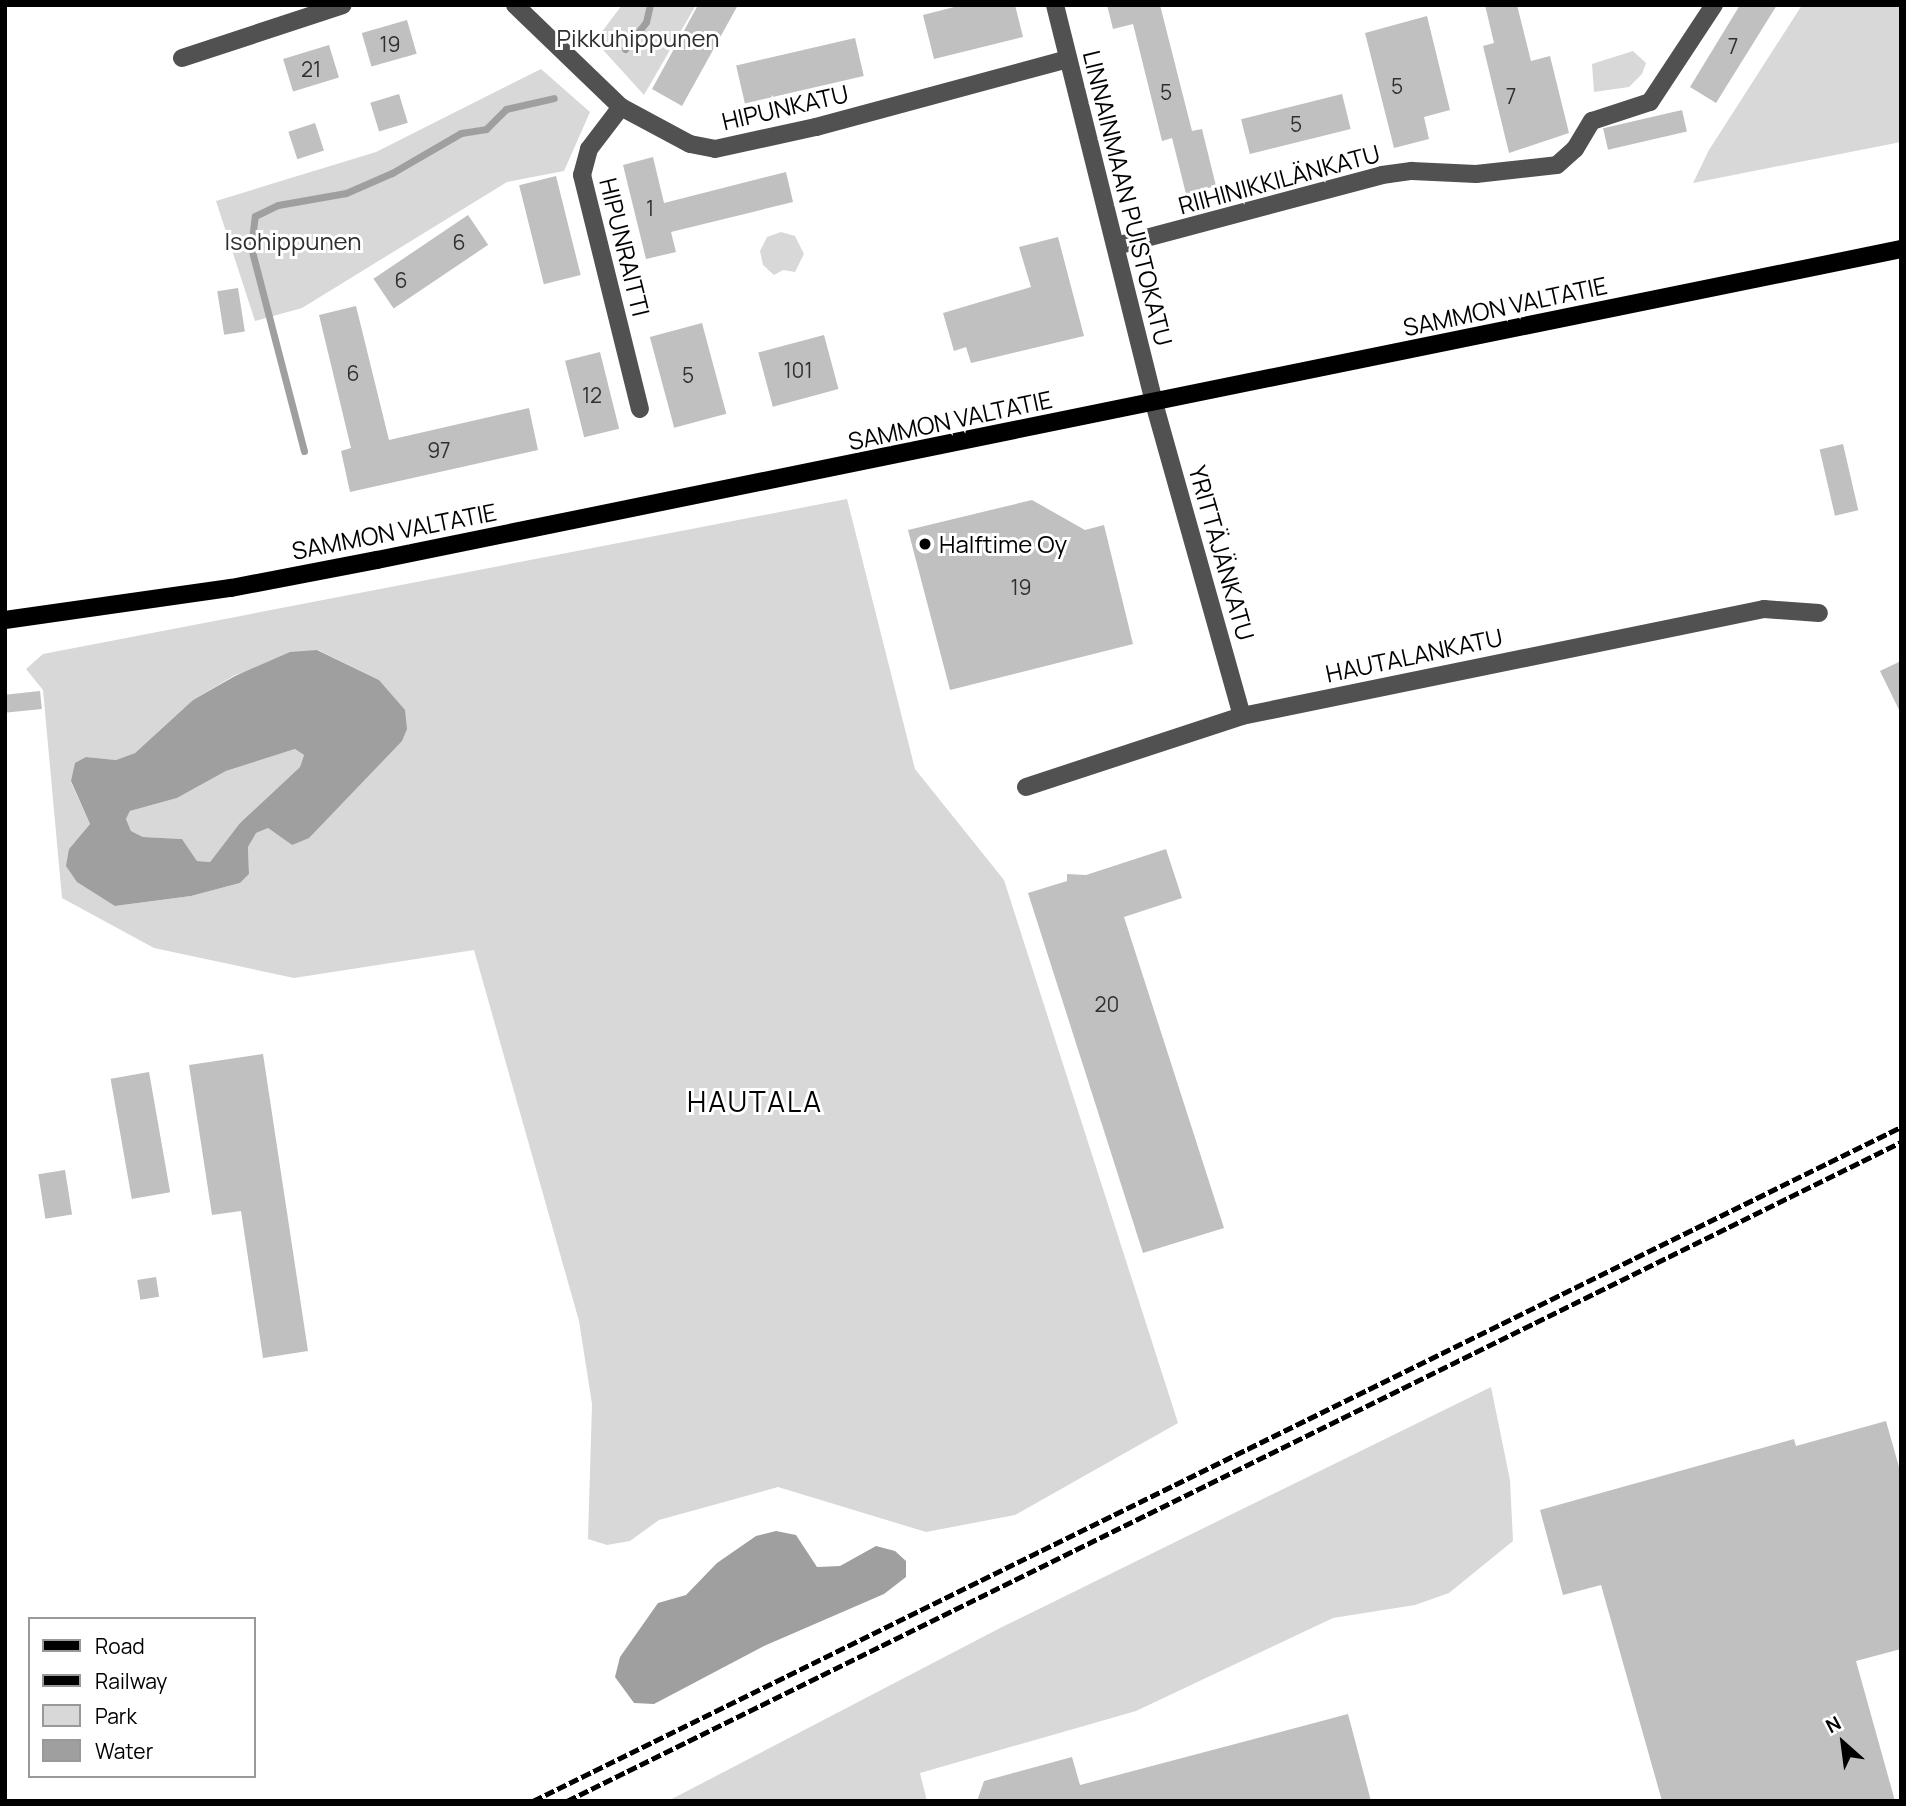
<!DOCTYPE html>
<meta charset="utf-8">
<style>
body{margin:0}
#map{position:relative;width:1906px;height:1806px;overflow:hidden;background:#fff;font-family:Manrope,sans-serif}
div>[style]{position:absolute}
.green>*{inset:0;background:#d8d8d8}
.water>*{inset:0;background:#9f9f9f}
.stream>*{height:7px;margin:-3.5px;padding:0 3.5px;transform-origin:3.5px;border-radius:3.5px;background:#9f9f9f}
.building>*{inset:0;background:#c0c0c0;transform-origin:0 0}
.minor>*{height:18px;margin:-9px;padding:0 9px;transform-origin:9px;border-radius:9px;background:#515151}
.major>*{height:18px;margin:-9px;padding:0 9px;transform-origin:9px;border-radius:9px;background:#000}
.rail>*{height:5px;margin-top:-2.5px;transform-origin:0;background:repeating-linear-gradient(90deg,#000 0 10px,transparent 0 13.5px)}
.dots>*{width:19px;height:19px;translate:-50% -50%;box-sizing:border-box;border:4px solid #fff;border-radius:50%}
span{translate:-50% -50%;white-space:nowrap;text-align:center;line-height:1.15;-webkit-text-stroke:6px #fff;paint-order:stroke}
.number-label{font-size:21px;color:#303030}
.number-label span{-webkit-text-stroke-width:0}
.park-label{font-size:24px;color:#2f2f2f}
.street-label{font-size:24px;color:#000}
.poi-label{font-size:24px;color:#000}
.left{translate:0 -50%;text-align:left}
.quarter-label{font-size:28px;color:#000;letter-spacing:2px}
.frame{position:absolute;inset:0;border:7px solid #000;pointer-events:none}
.legend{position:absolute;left:28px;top:1617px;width:228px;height:161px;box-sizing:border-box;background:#fff;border:2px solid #999;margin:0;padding:9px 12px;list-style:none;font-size:21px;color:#000}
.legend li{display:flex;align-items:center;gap:14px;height:35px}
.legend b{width:35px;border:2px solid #999}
.north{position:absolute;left:1808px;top:1708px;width:70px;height:70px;-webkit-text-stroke:5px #fff;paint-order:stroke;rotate:332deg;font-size:19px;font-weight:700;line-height:28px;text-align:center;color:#000}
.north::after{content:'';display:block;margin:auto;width:24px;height:32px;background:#000;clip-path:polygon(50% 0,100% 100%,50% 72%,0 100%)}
</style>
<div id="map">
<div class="green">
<i style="clip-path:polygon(622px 5px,696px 5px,644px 95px,595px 41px)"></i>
<i style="clip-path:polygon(1802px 5px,1901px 5px,1901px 142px,1693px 183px,1709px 150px)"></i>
<i style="clip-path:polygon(1633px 51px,1646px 63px,1642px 74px,1629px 87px,1594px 92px,1592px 64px)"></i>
<i style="clip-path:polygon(541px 69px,590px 112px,564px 171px,507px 182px,302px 308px,255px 321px,216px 201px,376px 152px)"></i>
<i style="clip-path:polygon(781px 232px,795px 236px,804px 254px,795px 272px,783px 270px,774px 275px,763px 265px,760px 251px,767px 237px)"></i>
<i style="clip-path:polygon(evenodd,847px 499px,915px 769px,1004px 880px,1178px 1423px,1015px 1515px,926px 1532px,778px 1487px,659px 1520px,630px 1541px,607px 1545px,588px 1539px,592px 1404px,579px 1321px,474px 950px,294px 978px,154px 948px,62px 898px,43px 690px,26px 669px,43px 654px,847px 499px,318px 650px,379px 680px,405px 711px,292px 845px,268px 828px,255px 833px,248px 847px,249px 874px,240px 883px,191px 896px,115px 906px,69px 849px,90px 824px,71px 782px,86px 757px,116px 760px,135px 753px,193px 700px,235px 675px,318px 650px)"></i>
<i style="clip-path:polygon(295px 749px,304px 755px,300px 767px,240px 823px,210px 862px,197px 861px,182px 839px,143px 837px,131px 831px,126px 819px,130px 811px,177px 798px,226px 771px)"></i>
<i style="clip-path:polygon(1491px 1387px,1510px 1480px,1513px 1541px,1449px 1593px,1415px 1605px,1333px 1618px,1136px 1711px,920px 1773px,927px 1801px,668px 1801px,1002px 1627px)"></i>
</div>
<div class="water">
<i style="clip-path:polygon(evenodd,317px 650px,379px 680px,405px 710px,407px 729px,402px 741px,309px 838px,292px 845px,268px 828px,256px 833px,248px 847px,249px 874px,240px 883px,191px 896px,115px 906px,77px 882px,66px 866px,69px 849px,90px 824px,71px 781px,75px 763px,86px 757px,116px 760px,135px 753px,193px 700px,235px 676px,290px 652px,317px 650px,295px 749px,304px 755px,300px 767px,240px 823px,210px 862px,197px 861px,182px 839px,143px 837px,131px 831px,126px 819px,130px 811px,177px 798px,226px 771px,295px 749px)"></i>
<i style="clip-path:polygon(776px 1531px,796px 1535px,817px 1567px,840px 1566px,876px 1546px,895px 1551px,906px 1561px,906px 1577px,884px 1594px,764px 1646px,654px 1704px,634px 1703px,615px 1677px,620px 1657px,658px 1603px,686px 1595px,717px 1563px,756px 1536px)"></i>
</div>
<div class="stream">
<i style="left:625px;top:49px;width:34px;rotate:-52deg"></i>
<i style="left:646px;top:22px;width:17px;rotate:-77deg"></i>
<i style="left:304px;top:451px;width:211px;rotate:-104.6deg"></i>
<i style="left:251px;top:247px;width:31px;rotate:-83deg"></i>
<i style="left:255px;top:216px;width:25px;rotate:-26deg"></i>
<i style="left:278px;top:205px;width:69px;rotate:-10deg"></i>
<i style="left:346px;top:193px;width:50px;rotate:-23.5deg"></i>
<i style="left:392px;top:173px;width:80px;rotate:-30.1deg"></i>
<i style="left:461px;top:133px;width:25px;rotate:-9deg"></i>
<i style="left:486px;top:129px;width:28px;rotate:-45deg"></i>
<i style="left:506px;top:109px;width:49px;rotate:-12.9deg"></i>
</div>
<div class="building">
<i style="clip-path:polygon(698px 5px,738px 5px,682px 106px,652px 89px)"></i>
<i style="clip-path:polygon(962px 5px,1015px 5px,1023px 37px,934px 59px,923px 15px)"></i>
<i style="clip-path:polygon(1107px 5px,1160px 5px,1192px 131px,1202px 129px,1216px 186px,1186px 194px,1172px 138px,1162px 141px,1133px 24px,1113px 29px)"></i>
<i style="clip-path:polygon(1485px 5px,1517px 5px,1531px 61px,1550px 56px,1569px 133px,1509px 153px,1483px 46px,1494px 43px)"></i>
<i style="clip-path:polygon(1740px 5px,1777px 5px,1716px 103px,1690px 87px)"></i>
<i style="clip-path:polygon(1427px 16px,1450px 110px,1424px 117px,1429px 139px,1394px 148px,1365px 33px)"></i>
<i style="left:407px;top:20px;width:35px;height:47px;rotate:74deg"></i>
<i style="left:855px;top:38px;width:39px;height:122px;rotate:77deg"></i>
<i style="left:329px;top:45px;width:34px;height:48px;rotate:73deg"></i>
<i style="left:399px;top:94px;width:30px;height:30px;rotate:73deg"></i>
<i style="left:1342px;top:94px;width:36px;height:104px;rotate:76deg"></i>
<i style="left:1682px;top:110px;width:22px;height:81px;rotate:77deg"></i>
<i style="left:315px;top:123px;width:29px;height:28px;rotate:72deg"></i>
<i style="clip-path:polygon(653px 157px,664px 203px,786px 172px,793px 202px,671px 232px,676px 252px,646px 259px,623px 165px)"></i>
<i style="left:556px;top:176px;width:102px;height:38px;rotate:76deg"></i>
<i style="left:468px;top:215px;width:36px;height:114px;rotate:56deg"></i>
<i style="clip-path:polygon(1058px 237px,1084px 336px,971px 363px,966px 347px,954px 351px,943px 313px,1031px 287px,1019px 247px)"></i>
<i style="left:238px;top:288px;width:44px;height:21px;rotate:81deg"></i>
<i style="clip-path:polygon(356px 306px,389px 440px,529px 408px,538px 450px,350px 492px,341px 451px,351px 448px,319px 315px)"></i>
<i style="left:702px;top:323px;width:94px;height:54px;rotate:75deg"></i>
<i style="left:824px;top:335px;width:56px;height:68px;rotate:75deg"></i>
<i style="left:600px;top:352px;width:79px;height:36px;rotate:76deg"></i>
<i style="left:1843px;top:444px;width:68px;height:24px;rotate:77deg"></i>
<i style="clip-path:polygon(1032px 500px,1085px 530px,1104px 525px,1133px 644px,950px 690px,908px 530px)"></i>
<i style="clip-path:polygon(1901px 661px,1901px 714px,1880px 671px)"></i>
<i style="left:40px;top:691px;width:18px;height:35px;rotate:84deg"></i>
<i style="clip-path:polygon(1166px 849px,1182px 898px,1124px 917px,1224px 1228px,1143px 1253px,1028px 893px,1067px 881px,1067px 874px,1086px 875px)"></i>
<i style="clip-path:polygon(263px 1054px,308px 1351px,263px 1358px,241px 1211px,212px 1215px,189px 1065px)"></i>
<i style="left:149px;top:1072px;width:122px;height:39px;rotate:80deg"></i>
<i style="left:65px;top:1170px;width:45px;height:27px;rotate:81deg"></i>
<i style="left:156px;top:1277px;width:20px;height:19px;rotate:81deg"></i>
<i style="clip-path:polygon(1886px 1421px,1901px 1474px,1901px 1649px,1856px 1661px,1895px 1801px,1662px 1801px,1601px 1585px,1563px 1595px,1540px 1510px,1794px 1439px,1796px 1446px)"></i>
<i style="clip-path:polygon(1348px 1714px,1371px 1801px,977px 1801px,984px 1781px,1072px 1757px,1080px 1785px)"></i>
</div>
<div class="minor">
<i style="left:515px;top:5px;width:147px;rotate:43.9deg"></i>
<i style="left:621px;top:107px;width:78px;rotate:28.2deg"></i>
<i style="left:690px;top:144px;width:25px;rotate:11deg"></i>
<i style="left:715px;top:149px;width:103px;rotate:-12.3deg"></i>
<i style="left:816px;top:127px;width:261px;rotate:-15.1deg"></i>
<i style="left:1055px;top:5px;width:410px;rotate:76deg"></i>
<i style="left:1154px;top:403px;width:325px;rotate:74.3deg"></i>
<i style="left:182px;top:58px;width:169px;rotate:-18.2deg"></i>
<i style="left:621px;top:107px;width:53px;rotate:127.3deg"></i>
<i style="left:589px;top:149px;width:27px;rotate:105deg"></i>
<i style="left:582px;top:175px;width:241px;rotate:76.1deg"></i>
<i style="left:1116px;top:246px;width:275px;rotate:-14.9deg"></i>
<i style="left:1382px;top:175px;width:30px;rotate:-8deg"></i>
<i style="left:1412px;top:171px;width:64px;rotate:2.7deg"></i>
<i style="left:1476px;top:174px;width:81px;rotate:-6.3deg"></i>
<i style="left:1557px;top:165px;width:24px;rotate:-42deg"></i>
<i style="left:1575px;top:149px;width:33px;rotate:-59deg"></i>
<i style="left:1592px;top:121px;width:61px;rotate:-18.1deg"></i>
<i style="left:1650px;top:102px;width:116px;rotate:-56.6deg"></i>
<i style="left:1026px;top:787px;width:227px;rotate:-18.2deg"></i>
<i style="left:1242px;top:716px;width:533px;rotate:-11.58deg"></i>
<i style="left:1764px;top:609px;width:55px;rotate:4.2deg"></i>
</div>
<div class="major">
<i style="left:5px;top:620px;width:228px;rotate:-8.1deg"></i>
<i style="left:231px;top:588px;width:149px;rotate:-10.9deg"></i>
<i style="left:377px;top:560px;width:1555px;rotate:-11.53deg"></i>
</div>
<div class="rail">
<i style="left:533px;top:1801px;width:1525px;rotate:-26.23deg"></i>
<i style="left:567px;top:1801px;width:1488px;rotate:-26.29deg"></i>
</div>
<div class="dots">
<i style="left:925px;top:544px;background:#000"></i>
</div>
<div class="number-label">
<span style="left:390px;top:44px">19</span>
<span style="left:1733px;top:46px">7</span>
<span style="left:311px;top:69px">21</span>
<span style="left:1397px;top:86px">5</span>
<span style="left:1166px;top:92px">5</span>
<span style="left:1511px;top:96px">7</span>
<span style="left:1296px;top:124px">5</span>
<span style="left:650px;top:208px">1</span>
<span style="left:459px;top:242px">6</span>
<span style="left:401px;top:280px">6</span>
<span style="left:798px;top:370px">101</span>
<span style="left:353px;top:373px">6</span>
<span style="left:688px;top:375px">5</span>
<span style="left:592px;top:395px">12</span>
<span style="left:439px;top:450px">97</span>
<span style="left:1021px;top:587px">19</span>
<span style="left:1107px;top:1004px">20</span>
</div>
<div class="park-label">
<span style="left:638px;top:38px">Pikkuhippunen</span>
<span style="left:293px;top:241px">Isohippunen</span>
</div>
<div class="street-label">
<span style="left:785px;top:107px;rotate:-13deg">HIPUNKATU</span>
<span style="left:1279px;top:179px;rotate:-15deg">RIIHINIKKILÄNKATU</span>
<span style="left:1128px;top:198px;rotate:76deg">LINNAINMAAN PUISTOKATU</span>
<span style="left:625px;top:247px;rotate:76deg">HIPUNRAITTI</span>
<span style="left:1505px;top:306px;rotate:-12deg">SAMMON VALTATIE</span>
<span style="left:950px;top:420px;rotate:-12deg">SAMMON VALTATIE</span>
<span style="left:394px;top:531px;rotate:-11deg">SAMMON VALTATIE</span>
<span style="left:1222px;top:553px;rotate:74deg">YRITTÄJÄNKATU</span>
<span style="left:1414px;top:655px;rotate:-12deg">HAUTALANKATU</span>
</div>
<div class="poi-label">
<span class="left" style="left:939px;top:544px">Halftime Oy</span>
</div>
<div class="quarter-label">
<span style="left:755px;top:1101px">HAUTALA</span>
</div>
<div class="frame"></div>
<ul class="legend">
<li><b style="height:9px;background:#000"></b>Road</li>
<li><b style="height:9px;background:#000"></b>Railway</li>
<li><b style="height:19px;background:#d8d8d8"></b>Park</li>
<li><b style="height:19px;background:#9f9f9f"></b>Water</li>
</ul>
<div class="north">N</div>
</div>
